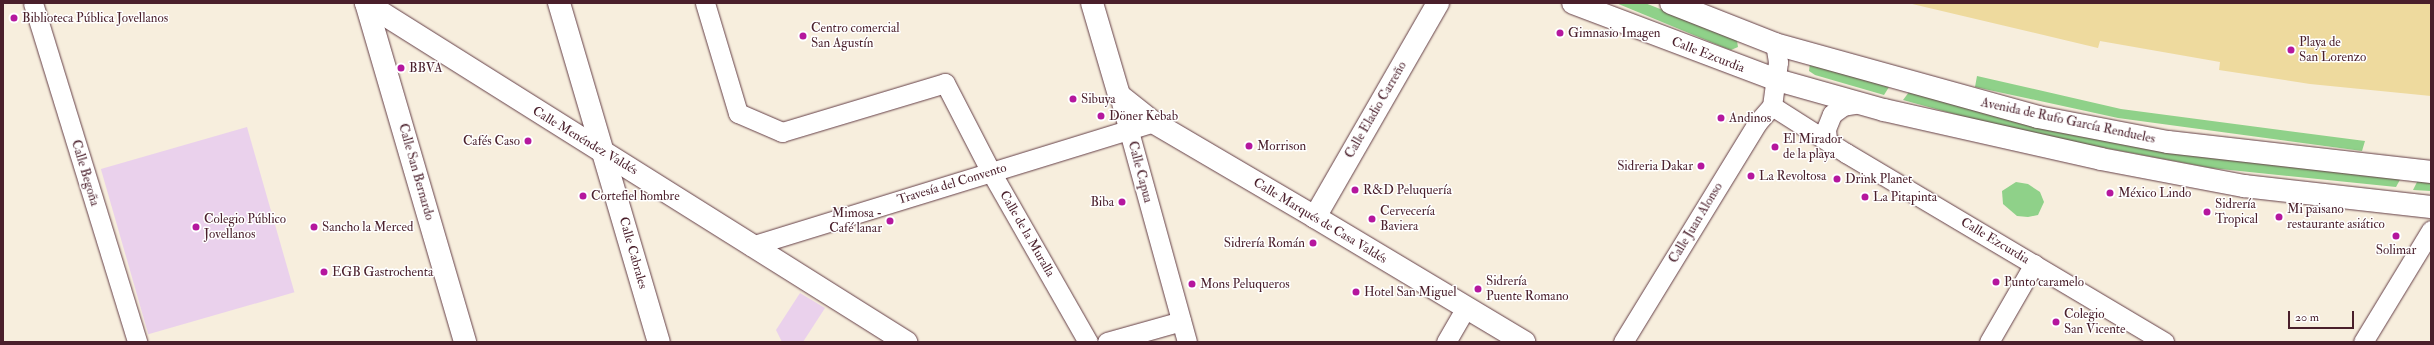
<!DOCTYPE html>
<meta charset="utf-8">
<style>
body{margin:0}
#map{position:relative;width:2434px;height:345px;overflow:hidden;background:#f7eedd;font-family:"IM FELL Double Pica",serif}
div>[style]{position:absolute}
.built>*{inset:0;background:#ead1ec;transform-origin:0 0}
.green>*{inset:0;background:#8fd189}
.sand>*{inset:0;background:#eeda9e}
.roads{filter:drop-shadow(0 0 1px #643e46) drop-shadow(0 0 1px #643e46)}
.minor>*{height:19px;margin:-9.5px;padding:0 9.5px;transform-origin:9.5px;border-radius:9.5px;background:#fff}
.tertiary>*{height:22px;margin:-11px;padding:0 11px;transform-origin:11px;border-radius:11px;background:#fff}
.secondary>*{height:22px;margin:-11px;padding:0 11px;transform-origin:11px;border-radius:11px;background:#fff}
.dots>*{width:11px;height:11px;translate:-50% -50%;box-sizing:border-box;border:2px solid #fff;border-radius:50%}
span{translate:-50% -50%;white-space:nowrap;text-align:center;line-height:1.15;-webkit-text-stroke:3px #fff;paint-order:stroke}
.poi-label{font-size:13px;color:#4a1f2b}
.left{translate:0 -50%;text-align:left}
.right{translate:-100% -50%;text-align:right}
.street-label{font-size:13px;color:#4a1f2b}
.frame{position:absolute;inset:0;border:4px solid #4a1f2b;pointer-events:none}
.scale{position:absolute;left:2288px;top:311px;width:66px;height:18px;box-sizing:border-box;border:2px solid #4a1f2b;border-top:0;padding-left:5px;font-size:12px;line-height:14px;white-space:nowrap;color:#4a1f2b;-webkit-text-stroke:3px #fff;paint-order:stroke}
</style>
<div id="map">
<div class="built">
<i style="left:247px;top:127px;width:172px;height:152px;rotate:74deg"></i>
<i style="clip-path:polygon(800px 293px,825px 308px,803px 342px,782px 342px,776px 330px)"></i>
</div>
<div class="green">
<i style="clip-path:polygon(1616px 3px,1645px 3px,1731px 37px,1737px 41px,1738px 47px,1731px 50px,1725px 48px)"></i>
<i style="clip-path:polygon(1810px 63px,1889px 87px,1884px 95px,1815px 75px,1809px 71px)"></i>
<i style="clip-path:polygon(1977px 76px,2121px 109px,2365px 141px,2362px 151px,2118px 118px,1975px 87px)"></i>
<i style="clip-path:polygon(1909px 92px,2402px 176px,2396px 187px,2211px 168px,2052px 138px,1972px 119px,1903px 100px)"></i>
<i style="clip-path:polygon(2419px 178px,2431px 179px,2431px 191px,2413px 190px)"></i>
<i style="clip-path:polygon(2016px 182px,2028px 184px,2040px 192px,2044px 202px,2038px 215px,2028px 217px,2017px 216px,2003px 204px,2002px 191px)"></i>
</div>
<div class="sand">
<i style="clip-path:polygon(1908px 3px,2431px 3px,2431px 96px,2310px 84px,2219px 70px,2220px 62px,2100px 41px,2098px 48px)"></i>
</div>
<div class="roads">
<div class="minor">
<i style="left:33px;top:3px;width:355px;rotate:72.9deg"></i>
<i style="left:705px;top:3px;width:115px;rotate:73.3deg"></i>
<i style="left:738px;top:113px;width:48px;rotate:23.4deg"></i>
<i style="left:782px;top:132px;width:170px;rotate:-16.7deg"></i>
<i style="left:945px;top:83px;width:100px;rotate:62.7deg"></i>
<i style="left:991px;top:172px;width:196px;rotate:60.3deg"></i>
<i style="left:1119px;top:95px;width:256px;rotate:74.6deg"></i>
<i style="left:1772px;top:106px;width:88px;rotate:32.4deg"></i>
<i style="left:1846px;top:153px;width:370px;rotate:30.7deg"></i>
<i style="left:1772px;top:106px;width:44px;rotate:-82.2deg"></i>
<i style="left:1778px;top:62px;width:18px;rotate:-99deg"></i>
<i style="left:1827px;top:139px;width:10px;rotate:-96deg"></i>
<i style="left:1826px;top:129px;width:16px;rotate:-68deg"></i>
<i style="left:1832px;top:114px;width:14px;rotate:-36deg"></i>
<i style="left:1843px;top:106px;width:17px;rotate:-10deg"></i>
<i style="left:751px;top:246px;width:421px;rotate:-17.1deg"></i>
<i style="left:1107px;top:342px;width:77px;rotate:-15.8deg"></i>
<i style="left:1446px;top:342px;width:39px;rotate:-60deg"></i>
<i style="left:1623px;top:342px;width:257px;rotate:-58.5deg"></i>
<i style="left:1757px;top:123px;width:23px;rotate:-49deg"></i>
<i style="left:1989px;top:342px;width:90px;rotate:-60deg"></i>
<i style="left:2363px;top:342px;width:131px;rotate:-58.7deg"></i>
</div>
<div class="tertiary">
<i style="left:366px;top:3px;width:638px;rotate:32.12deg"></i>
<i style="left:366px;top:3px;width:353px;rotate:73.7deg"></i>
<i style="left:559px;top:3px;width:353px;rotate:73.6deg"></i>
<i style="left:1315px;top:217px;width:244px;rotate:30.9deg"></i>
</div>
<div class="secondary">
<i style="left:1092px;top:3px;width:96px;rotate:73.6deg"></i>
<i style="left:1119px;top:95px;width:43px;rotate:38.5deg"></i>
<i style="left:1153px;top:122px;width:188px;rotate:30.4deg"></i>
<i style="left:1315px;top:217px;width:247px;rotate:-60.1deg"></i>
<i style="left:1573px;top:3px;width:218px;rotate:20.7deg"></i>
<i style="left:1777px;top:80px;width:111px;rotate:15.7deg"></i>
<i style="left:1884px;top:110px;width:222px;rotate:12.7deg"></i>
<i style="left:2101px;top:159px;width:146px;rotate:10.7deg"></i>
<i style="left:2244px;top:186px;width:188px;rotate:6.4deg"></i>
<i style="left:1671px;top:3px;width:112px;rotate:21.5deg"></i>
<i style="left:1775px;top:44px;width:273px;rotate:15.5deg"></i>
<i style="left:2038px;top:117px;width:132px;rotate:10.9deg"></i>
<i style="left:2168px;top:142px;width:265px;rotate:6.5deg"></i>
</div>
</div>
<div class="dots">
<i style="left:14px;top:18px;background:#b5179e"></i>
<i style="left:1560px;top:33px;background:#b5179e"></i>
<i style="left:803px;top:36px;background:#b5179e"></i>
<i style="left:2291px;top:50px;background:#b5179e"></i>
<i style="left:401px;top:68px;background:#b5179e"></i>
<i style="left:1073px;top:99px;background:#b5179e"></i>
<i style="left:1101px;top:116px;background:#b5179e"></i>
<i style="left:1721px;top:118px;background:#b5179e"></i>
<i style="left:528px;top:141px;background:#b5179e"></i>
<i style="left:1249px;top:146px;background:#b5179e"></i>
<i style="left:1775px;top:147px;background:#b5179e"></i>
<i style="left:1701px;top:166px;background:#b5179e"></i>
<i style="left:1751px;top:176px;background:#b5179e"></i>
<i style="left:1837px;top:179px;background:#b5179e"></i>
<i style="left:1355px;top:190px;background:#b5179e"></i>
<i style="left:2110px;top:193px;background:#b5179e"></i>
<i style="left:583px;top:196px;background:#b5179e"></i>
<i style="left:1865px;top:197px;background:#b5179e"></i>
<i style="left:1122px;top:202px;background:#b5179e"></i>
<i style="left:2207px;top:212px;background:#b5179e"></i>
<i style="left:2279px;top:217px;background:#b5179e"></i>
<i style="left:1372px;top:219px;background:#b5179e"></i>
<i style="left:890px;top:221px;background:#b5179e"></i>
<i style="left:196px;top:227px;background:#b5179e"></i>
<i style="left:314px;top:227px;background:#b5179e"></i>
<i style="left:2396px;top:236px;background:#b5179e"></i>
<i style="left:1313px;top:243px;background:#b5179e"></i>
<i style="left:324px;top:272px;background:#b5179e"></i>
<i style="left:1996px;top:282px;background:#b5179e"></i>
<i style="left:1192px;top:284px;background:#b5179e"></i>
<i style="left:1478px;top:289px;background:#b5179e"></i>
<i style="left:1356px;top:292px;background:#b5179e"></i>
<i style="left:2056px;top:322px;background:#b5179e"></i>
</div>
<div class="poi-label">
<span class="left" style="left:22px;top:18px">Biblioteca Pública Jovellanos</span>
<span class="left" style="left:811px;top:36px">Centro comercial<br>San Agustín</span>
<span class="left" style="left:1568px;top:33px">Gimnasio Imagen</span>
<span class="left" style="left:2299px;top:50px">Playa de<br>San Lorenzo</span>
<span class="left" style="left:409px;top:68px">BBVA</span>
<span class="left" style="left:1081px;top:99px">Sibuya</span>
<span class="left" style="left:1109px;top:116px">Döner Kebab</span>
<span class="left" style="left:1729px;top:118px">Andinos</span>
<span class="left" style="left:1783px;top:147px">El Mirador<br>de la playa</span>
<span class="right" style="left:520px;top:141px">Cafés Caso</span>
<span class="left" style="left:1257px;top:146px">Morrison</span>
<span class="right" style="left:1693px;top:166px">Sidreria Dakar</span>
<span class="left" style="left:1759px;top:176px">La Revoltosa</span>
<span class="left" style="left:1845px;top:179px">Drink Planet</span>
<span class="left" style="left:1363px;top:190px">R&amp;D Peluquería</span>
<span class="left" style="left:2118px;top:193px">México Lindo</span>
<span class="left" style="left:591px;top:196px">Cortefiel hombre</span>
<span class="left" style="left:1873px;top:197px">La Pitapinta</span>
<span class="right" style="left:1114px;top:202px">Biba</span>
<span class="left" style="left:2215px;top:212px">Sidrería<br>Tropical</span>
<span class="left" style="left:2287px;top:217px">Mi paisano<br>restaurante asiático</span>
<span class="left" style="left:1380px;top:219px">Cervecería<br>Baviera</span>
<span class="right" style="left:882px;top:221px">Mimosa -<br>Café lanar</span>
<span class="left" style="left:204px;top:227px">Colegio Público<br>Jovellanos</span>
<span class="left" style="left:322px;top:227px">Sancho la Merced</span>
<span class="right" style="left:1305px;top:243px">Sidrería Román</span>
<span style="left:2396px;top:250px">Solimar</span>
<span class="left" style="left:332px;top:272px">EGB Gastrochenta</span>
<span class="left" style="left:1486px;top:289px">Sidrería<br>Puente Romano</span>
<span class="left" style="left:2004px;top:282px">Punto caramelo</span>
<span class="left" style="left:1200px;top:284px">Mons Peluqueros</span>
<span class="left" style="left:1364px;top:292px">Hotel San Miguel</span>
<span class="left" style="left:2064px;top:322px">Colegio<br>San Vicente</span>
</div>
<div class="street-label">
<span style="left:1708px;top:55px;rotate:21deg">Calle Ezcurdia</span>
<span style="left:1376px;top:110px;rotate:-60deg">Calle Eladio Carreño</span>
<span style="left:2068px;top:121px;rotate:12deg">Avenida de Rufo García Rendueles</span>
<span style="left:585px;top:141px;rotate:31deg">Calle Menéndez Valdés</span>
<span style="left:416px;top:172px;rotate:74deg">Calle San Bernardo</span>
<span style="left:1140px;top:172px;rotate:75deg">Calle Capua</span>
<span style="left:85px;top:173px;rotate:73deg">Calle Begoña</span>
<span style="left:952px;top:184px;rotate:-17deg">Travesía del Convento</span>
<span style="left:1320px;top:221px;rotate:31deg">Calle Marqués de Casa Valdés</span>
<span style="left:1696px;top:223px;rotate:-59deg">Calle Juan Alonso</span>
<span style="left:1027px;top:234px;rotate:60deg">Calle de la Muralla</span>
<span style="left:1995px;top:241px;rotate:31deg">Calle Ezcurdia</span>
<span style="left:633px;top:253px;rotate:74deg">Calle Cabrales</span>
</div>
<div class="frame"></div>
<div class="scale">20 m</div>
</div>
